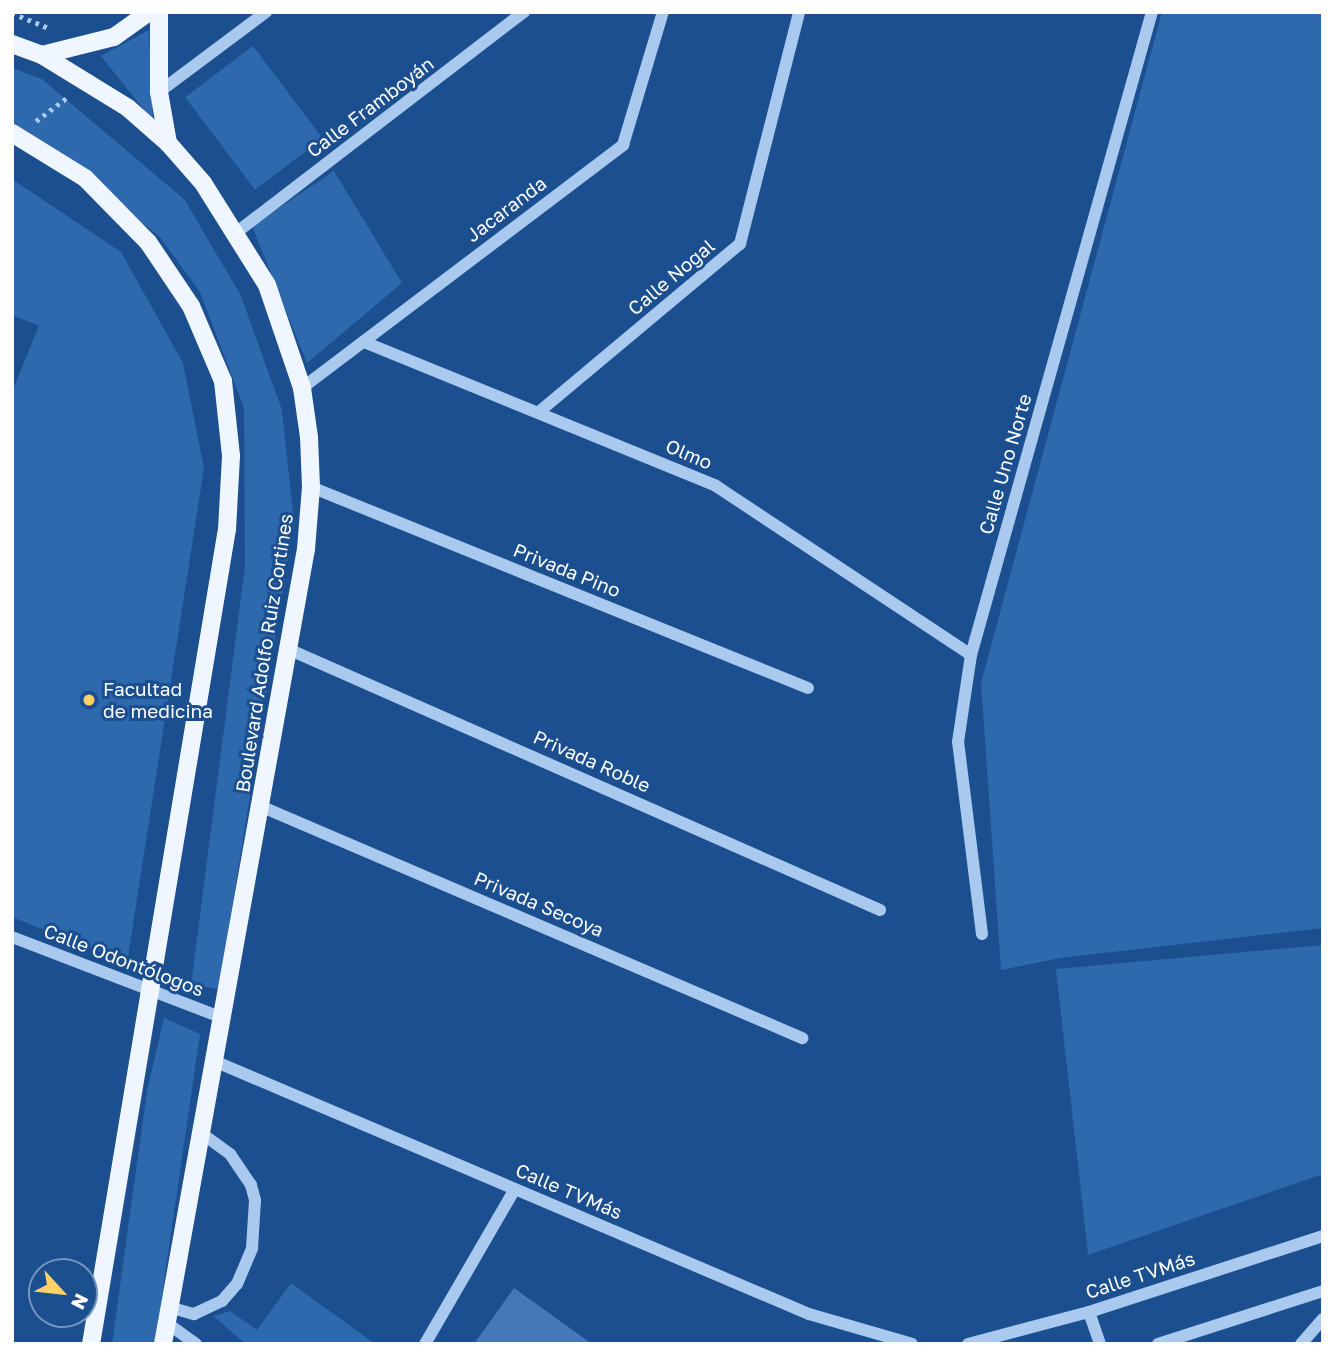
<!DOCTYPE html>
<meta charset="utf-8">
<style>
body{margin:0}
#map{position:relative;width:1335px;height:1356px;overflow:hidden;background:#1b4f8f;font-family:"Golos Text",sans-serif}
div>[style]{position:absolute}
.green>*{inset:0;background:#2e69ad;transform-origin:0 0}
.building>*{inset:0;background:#4478b7}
.path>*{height:4.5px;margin-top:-2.25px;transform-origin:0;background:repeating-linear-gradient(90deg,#a9c9ee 0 3.5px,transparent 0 8.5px)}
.minor>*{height:12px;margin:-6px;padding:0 6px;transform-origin:6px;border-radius:6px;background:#a9c9ee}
.major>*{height:18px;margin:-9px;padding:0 9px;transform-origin:9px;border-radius:9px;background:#f0f6ff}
.dots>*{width:19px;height:19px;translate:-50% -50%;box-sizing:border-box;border:4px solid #1b4f8f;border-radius:50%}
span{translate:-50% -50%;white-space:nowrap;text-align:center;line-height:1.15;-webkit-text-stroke:6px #1b4f8f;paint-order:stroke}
.street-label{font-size:19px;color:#fff}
.poi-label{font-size:19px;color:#fff}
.left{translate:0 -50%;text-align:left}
.frame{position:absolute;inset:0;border:14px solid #fff;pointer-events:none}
.north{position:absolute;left:28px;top:1258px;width:70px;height:70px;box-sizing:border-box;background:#1b4f8f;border:2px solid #7695bc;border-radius:50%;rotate:117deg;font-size:19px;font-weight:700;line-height:28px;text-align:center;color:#fff}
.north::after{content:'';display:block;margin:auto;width:24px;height:32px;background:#ffd166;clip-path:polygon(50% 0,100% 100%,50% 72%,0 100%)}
</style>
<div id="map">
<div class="green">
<i style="clip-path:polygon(1162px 12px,1323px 12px,1323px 928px,1060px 958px,1001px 970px,981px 683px)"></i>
<i style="clip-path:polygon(149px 30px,153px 121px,101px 56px)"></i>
<i style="left:253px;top:46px;width:116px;height:85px;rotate:53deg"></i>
<i style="clip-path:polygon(12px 68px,42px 79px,185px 200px,241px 296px,282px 410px,294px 522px,219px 989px,191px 985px,245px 566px,244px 408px,200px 292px,159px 236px,12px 123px)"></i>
<i style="clip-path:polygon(334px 171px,402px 283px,307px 363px,252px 226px)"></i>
<i style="clip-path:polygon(12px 179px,121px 252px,183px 363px,204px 468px,127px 963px,12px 917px,12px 392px,39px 326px,12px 315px)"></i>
<i style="clip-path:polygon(1323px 945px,1323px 1174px,1088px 1255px,1056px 969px)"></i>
<i style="clip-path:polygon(164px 1018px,200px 1034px,155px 1344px,112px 1344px,147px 1091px)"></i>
<i style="clip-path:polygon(291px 1283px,375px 1344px,246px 1344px,213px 1316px,230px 1311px,257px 1330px)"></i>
</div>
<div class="building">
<i style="clip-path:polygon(514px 1288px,592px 1344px,474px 1344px)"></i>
</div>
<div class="path">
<i style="left:12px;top:13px;width:42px;rotate:22.3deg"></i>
<i style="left:36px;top:121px;width:40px;rotate:-37deg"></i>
</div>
<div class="minor">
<i style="left:159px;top:92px;width:134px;rotate:-36.8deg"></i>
<i style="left:237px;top:232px;width:362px;rotate:-37.5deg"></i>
<i style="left:364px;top:342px;width:380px;rotate:22.2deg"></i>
<i style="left:716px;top:486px;width:306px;rotate:33.5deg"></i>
<i style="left:302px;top:388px;width:403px;rotate:-37.1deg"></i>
<i style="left:623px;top:145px;width:139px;rotate:-73.3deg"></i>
<i style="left:540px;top:411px;width:261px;rotate:-39.9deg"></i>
<i style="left:740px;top:244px;width:239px;rotate:-75.7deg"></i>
<i style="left:311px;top:487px;width:536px;rotate:22.02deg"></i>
<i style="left:288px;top:649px;width:647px;rotate:23.79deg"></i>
<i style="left:260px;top:806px;width:590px;rotate:23.17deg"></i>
<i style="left:982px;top:934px;width:193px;rotate:-97.1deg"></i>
<i style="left:958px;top:742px;width:88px;rotate:-81.5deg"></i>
<i style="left:971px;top:655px;width:668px;rotate:-74.28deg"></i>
<i style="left:12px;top:937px;width:226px;rotate:21deg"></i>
<i style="left:214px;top:1061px;width:647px;rotate:23.04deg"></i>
<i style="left:809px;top:1314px;width:107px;rotate:16.2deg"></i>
<i style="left:169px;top:1307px;width:26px;rotate:16deg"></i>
<i style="left:194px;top:1314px;width:31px;rotate:-25deg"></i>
<i style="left:222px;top:1301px;width:23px;rotate:-49deg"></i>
<i style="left:237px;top:1284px;width:39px;rotate:-67deg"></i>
<i style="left:252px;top:1248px;width:48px;rotate:-86.4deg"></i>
<i style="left:255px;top:1200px;width:16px;rotate:-105deg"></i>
<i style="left:251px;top:1185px;width:37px;rotate:-124deg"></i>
<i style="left:230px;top:1154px;width:36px;rotate:-144deg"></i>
<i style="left:1089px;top:1312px;width:34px;rotate:71deg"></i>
<i style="left:167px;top:1323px;width:36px;rotate:36deg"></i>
<i style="left:425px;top:1344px;width:179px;rotate:-59.9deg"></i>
<i style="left:968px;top:1344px;width:125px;rotate:-14.8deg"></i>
<i style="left:1089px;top:1312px;width:246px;rotate:-18deg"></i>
<i style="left:1158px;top:1344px;width:173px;rotate:-17.8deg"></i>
<i style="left:1301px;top:1344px;width:33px;rotate:-49deg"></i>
</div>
<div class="major">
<i style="left:159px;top:12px;width:80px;rotate:90deg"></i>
<i style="left:159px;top:92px;width:52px;rotate:80deg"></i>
<i style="left:12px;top:44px;width:32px;rotate:20deg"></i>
<i style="left:42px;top:55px;width:101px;rotate:31.6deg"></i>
<i style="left:128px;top:108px;width:53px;rotate:41.2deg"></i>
<i style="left:168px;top:143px;width:53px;rotate:48.8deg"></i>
<i style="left:203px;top:183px;width:120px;rotate:57.9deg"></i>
<i style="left:267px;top:285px;width:109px;rotate:71.2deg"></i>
<i style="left:302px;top:388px;width:49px;rotate:81.9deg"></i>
<i style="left:309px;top:437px;width:50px;rotate:87.7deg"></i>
<i style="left:311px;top:487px;width:62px;rotate:94.6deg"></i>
<i style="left:306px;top:549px;width:808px;rotate:100.2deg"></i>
<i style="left:42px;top:55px;width:74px;rotate:-14deg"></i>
<i style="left:114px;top:37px;width:43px;rotate:-35.5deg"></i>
<i style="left:12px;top:133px;width:86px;rotate:31.7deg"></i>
<i style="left:85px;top:178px;width:90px;rotate:45.5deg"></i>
<i style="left:148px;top:242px;width:77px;rotate:56.1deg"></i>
<i style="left:191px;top:306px;width:82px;rotate:66.9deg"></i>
<i style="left:223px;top:381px;width:75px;rotate:83.9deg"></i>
<i style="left:231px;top:456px;width:73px;rotate:93.1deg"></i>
<i style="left:227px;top:529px;width:826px;rotate:99.47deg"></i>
</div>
<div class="dots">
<i style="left:89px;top:700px;background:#ffd166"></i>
</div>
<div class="street-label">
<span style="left:370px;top:107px;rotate:-37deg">Calle Framboyán</span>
<span style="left:506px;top:209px;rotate:-37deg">Jacaranda</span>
<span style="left:671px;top:277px;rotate:-40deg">Calle Nogal</span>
<span style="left:689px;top:454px;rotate:23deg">Olmo</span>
<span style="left:1005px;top:464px;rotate:-74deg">Calle Uno Norte</span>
<span style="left:567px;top:570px;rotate:22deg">Privada Pino</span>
<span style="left:264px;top:653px;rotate:-81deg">Boulevard Adolfo Ruiz Cortines</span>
<span style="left:592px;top:761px;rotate:24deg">Privada Roble</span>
<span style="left:539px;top:904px;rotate:23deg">Privada Secoya</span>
<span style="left:124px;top:960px;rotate:21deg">Calle Odontólogos</span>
<span style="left:569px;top:1191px;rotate:23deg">Calle TVMás</span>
<span style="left:1140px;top:1275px;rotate:-18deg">Calle TVMás</span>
</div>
<div class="poi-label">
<span class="left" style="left:103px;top:700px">Facultad<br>de medicina</span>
</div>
<div class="frame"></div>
<div class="north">N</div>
</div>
